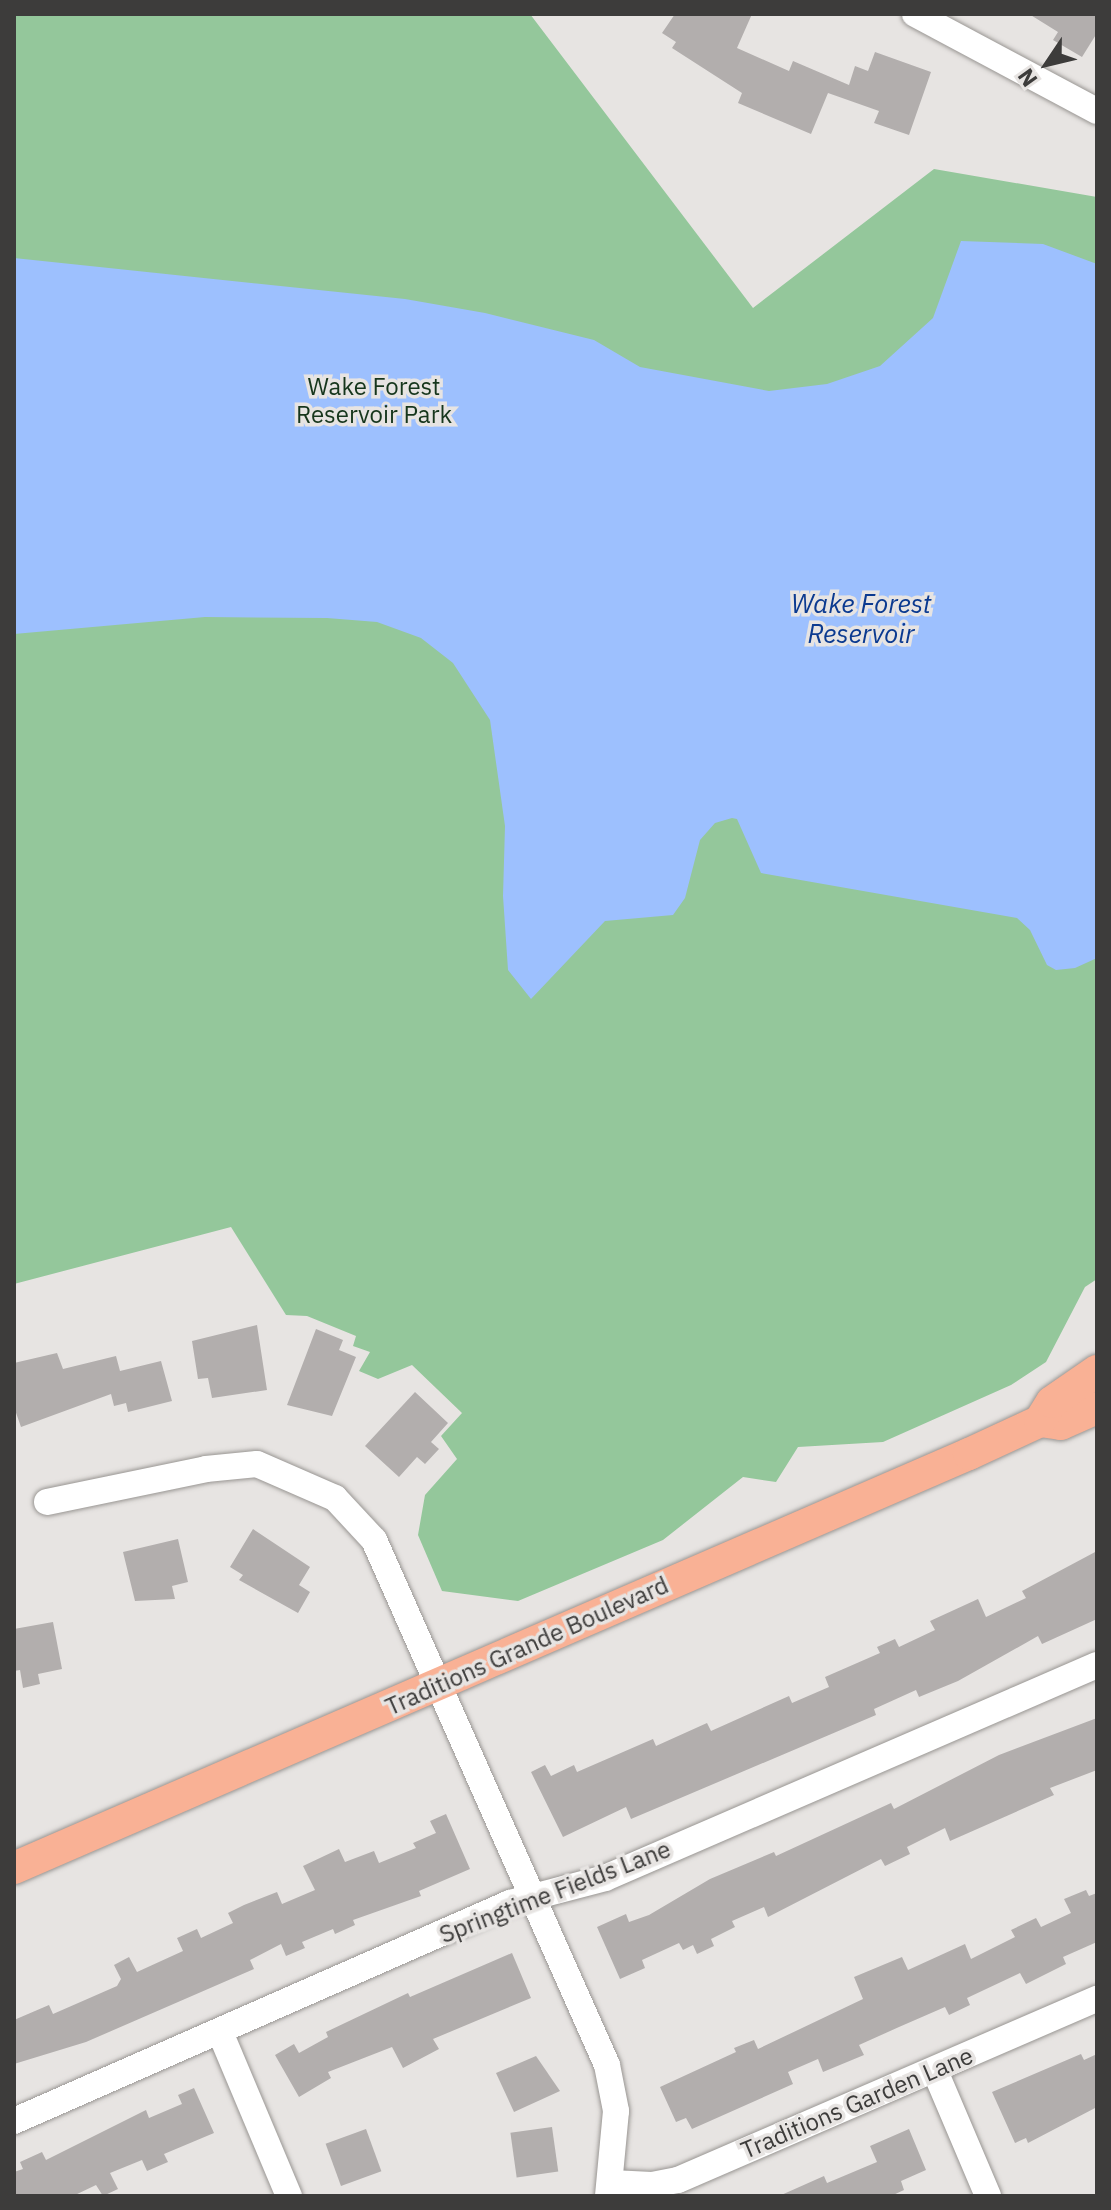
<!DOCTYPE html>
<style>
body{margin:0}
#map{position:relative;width:1111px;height:2210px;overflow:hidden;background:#e7e4e2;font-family:"IBM Plex Sans",sans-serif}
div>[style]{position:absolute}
.green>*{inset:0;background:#94c79b}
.water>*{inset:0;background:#9dc0fe}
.building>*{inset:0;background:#b2aead;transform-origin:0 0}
.roads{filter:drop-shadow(0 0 2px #999693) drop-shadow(0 0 2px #999693)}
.minor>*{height:26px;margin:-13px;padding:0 13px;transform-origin:13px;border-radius:13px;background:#fff}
.major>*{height:32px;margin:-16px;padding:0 16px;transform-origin:16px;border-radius:16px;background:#f9b195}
span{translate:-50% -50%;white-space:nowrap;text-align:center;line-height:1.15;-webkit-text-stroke:7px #e7e4e2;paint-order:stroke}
.park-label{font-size:24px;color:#16361c}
.street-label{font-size:24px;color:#3d3c3b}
.water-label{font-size:26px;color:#0b3a90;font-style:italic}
.frame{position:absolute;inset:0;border:16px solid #3d3c3b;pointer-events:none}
.north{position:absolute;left:1007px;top:24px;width:80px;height:80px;-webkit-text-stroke:6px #e7e4e2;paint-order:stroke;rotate:235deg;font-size:22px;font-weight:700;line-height:32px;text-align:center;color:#3d3c3b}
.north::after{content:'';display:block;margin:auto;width:28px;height:36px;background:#3d3c3b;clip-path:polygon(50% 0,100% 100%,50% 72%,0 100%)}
</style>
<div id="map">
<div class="green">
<i style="clip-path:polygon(14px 14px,530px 14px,753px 308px,934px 169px,1097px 197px,1097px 1279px,1085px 1287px,1046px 1362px,1011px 1385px,883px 1442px,798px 1447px,776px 1482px,743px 1477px,663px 1540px,518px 1601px,442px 1591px,418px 1535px,425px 1495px,457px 1459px,441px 1436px,462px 1413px,412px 1365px,378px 1379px,359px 1371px,370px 1352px,353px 1346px,356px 1336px,307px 1316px,286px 1315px,231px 1227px,14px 1284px)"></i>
</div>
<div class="water">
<i style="clip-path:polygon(961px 241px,1043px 244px,1097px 264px,1097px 958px,1075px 968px,1056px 970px,1047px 965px,1030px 930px,1017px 918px,761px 873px,737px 819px,732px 818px,715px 823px,700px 840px,685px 898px,673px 915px,605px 921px,531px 999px,508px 970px,503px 896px,505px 826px,490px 720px,453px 663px,421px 638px,377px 622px,327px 618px,205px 617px,14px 634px,14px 258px,405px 299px,485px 313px,594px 340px,640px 367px,769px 391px,827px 384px,880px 366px,933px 318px)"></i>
</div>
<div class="building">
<i style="clip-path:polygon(675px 14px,752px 14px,737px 48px,789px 71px,793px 61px,849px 85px,855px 66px,868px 71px,875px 52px,931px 72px,909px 135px,874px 123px,879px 111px,828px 93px,811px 134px,738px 103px,742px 93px,672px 48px,676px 42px,662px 33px)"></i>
<i style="clip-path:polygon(1029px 14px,1097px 14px,1097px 33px,1082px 57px,1053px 40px,1058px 32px)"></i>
<i style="clip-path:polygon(257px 1325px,267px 1390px,212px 1398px,208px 1378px,198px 1379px,192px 1341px)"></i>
<i style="clip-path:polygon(316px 1329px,343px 1340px,339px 1350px,356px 1357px,332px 1416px,287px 1405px)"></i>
<i style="clip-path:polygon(57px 1353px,63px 1369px,116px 1356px,120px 1371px,161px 1361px,172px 1401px,128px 1412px,126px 1403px,114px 1406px,111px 1394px,21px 1427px,14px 1407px,14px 1363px)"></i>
<i style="clip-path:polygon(415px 1392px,448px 1423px,431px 1442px,439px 1449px,425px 1464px,417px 1457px,399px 1477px,365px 1446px)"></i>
<i style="clip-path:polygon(253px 1529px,310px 1567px,299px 1585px,310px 1592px,298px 1613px,239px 1580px,243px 1575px,230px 1567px)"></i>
<i style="clip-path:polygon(178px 1539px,188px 1582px,172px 1586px,175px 1599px,135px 1601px,123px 1552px)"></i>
<i style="clip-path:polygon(1097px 1551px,1097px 1619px,1042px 1644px,1038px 1636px,958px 1681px,919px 1697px,916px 1690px,874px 1709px,876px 1715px,631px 1819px,626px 1807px,563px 1837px,531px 1772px,545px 1765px,551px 1776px,574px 1765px,577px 1772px,653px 1739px,656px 1746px,707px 1723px,711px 1731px,789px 1696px,792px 1703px,829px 1687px,825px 1677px,880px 1653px,877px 1647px,895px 1639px,899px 1647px,935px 1630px,930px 1621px,978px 1599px,986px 1617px,1026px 1598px,1022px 1591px)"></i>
<i style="clip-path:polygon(53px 1622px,62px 1669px,38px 1674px,40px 1684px,23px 1688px,20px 1670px,14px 1671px,14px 1629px)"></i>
<i style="clip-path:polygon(1097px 1718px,1097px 1770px,1050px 1788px,1054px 1795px,950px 1841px,945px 1828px,907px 1847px,910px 1854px,885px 1866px,881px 1859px,768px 1917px,764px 1907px,732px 1921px,735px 1927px,711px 1939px,714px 1946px,697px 1954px,693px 1945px,683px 1950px,679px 1943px,642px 1960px,645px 1968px,620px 1979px,597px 1927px,626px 1914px,629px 1922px,649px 1915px,710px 1879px,774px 1852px,776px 1856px,891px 1803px,894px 1809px,999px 1755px)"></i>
<i style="clip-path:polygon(446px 1814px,470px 1869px,419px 1891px,421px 1896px,353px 1920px,355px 1925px,335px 1934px,333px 1929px,302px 1942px,305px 1948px,286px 1956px,281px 1944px,250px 1960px,254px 1969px,86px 2042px,14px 2064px,14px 2020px,49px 2005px,53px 2014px,117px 1986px,121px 1979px,114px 1965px,129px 1957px,137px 1972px,183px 1951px,177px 1938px,197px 1929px,201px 1938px,233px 1923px,228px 1913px,244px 1905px,277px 1892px,282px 1904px,315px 1890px,303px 1866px,339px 1849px,345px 1862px,374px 1851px,379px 1863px,416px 1848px,413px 1843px,436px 1833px,430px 1821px)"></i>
<i style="clip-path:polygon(1086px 1890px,1089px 1896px,1097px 1893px,1097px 1942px,1063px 1957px,1066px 1964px,1026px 1984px,1020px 1973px,967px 1998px,970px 2005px,949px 2015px,945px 2007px,899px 2027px,859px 2045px,864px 2055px,823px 2072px,818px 2059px,788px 2072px,793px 2084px,692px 2129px,686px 2118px,676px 2122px,660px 2087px,736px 2052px,734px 2048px,754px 2040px,758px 2049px,863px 1999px,854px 1977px,902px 1957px,908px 1970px,965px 1944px,971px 1959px,1015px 1937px,1011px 1930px,1036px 1918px,1041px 1927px,1071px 1913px,1064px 1899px)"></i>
<i style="clip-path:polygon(512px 1953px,531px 1998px,433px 2039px,439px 2049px,403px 2068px,392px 2047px,328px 2072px,331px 2078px,299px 2097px,275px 2055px,294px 2044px,299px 2053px,328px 2037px,326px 2032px,408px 1993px,410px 1997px)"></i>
<i style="clip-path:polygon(1081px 2054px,1084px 2060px,1097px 2054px,1097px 2107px,1028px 2143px,1026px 2138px,1015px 2143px,992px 2092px)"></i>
<i style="clip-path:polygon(536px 2056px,560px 2091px,514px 2112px,496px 2073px)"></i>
<i style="clip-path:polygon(194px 2088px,214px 2133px,164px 2154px,168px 2162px,147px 2171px,142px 2160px,110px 2173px,118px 2189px,103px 2196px,96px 2185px,73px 2196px,14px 2196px,14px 2172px,23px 2169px,20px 2162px,42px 2152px,46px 2160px,146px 2110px,149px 2118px,182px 2104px,178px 2095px)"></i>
<i style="left:552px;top:2127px;width:45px;height:42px;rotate:82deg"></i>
<i style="left:366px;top:2129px;width:45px;height:43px;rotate:70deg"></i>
<i style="clip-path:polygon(909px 2129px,926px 2170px,901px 2181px,904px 2190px,891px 2196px,779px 2196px,824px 2176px,827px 2183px,877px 2162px,870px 2146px)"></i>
</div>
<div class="roads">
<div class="minor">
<i style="left:915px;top:14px;width:206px;rotate:28.1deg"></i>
<i style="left:47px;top:1502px;width:162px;rotate:-11.7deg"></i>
<i style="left:206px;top:1469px;width:51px;rotate:-5.6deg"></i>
<i style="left:257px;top:1464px;width:85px;rotate:23.6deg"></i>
<i style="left:335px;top:1498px;width:57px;rotate:47.1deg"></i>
<i style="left:374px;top:1540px;width:574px;rotate:66.07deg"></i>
<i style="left:607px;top:2065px;width:47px;rotate:78.9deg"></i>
<i style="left:616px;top:2111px;width:85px;rotate:95.4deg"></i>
<i style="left:220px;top:2032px;width:178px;rotate:67.2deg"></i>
<i style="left:935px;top:2071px;width:136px;rotate:67deg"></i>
<i style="left:14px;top:2121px;width:542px;rotate:-23.73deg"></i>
<i style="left:510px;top:1903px;width:98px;rotate:-14.7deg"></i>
<i style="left:605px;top:1878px;width:536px;rotate:-23.41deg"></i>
<i style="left:611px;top:2183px;width:41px;rotate:2.8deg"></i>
<i style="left:652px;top:2185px;width:26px;rotate:-11deg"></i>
<i style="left:678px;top:2180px;width:456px;rotate:-23.4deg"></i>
</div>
<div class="major">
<i style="left:1040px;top:1421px;width:21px;rotate:8deg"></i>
<i style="left:1061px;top:1424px;width:39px;rotate:-24deg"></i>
<i style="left:14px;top:1868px;width:1041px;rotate:-23.44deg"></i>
<i style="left:969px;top:1454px;width:78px;rotate:-24.9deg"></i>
<i style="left:1040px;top:1421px;width:22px;rotate:-58deg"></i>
<i style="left:1052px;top:1402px;width:55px;rotate:-34.6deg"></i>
</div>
</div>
<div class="park-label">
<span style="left:374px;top:401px">Wake Forest<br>Reservoir Park</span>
</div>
<div class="street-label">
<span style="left:527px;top:1646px;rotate:-24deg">Traditions Grande Boulevard</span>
<span style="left:555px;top:1892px;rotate:-21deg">Springtime Fields Lane</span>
<span style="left:857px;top:2103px;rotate:-23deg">Traditions Garden Lane</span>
</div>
<div class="water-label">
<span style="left:861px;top:619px">Wake Forest<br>Reservoir</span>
</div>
<div class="frame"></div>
<div class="north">N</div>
</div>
